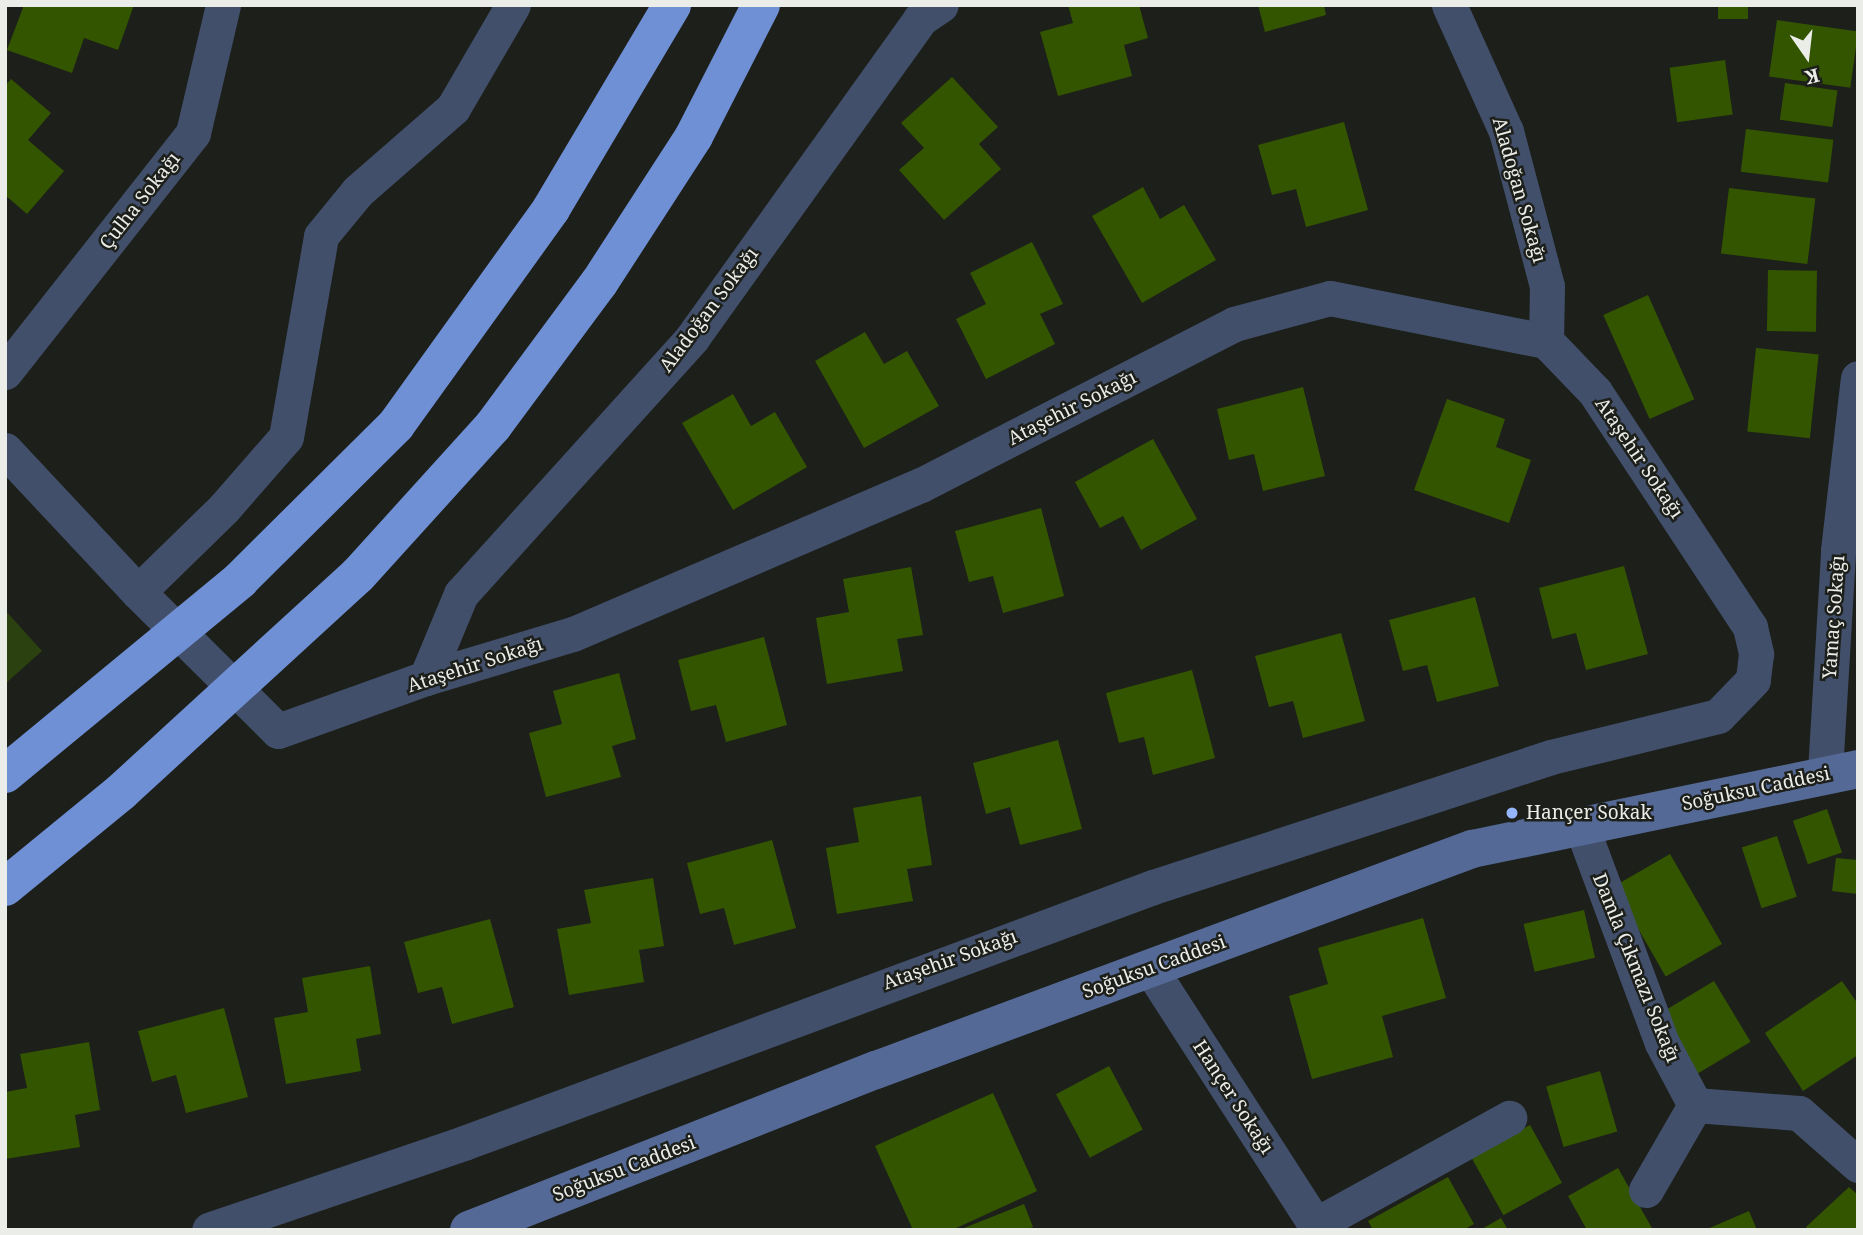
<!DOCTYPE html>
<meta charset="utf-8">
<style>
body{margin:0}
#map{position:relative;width:1863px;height:1235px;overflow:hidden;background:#1d1f1a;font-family:"Noto Serif",serif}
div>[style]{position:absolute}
.green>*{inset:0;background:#2b410f}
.building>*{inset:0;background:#345500;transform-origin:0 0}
.street>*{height:35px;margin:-17.5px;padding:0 17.5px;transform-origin:17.5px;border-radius:17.5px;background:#414f6a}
.secondary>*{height:38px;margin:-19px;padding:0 19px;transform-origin:19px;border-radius:19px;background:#546996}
.highway-bridge>*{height:38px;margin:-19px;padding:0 19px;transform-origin:19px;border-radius:19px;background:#7090d6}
.dots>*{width:19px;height:19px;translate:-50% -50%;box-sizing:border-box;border:4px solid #1d1f1a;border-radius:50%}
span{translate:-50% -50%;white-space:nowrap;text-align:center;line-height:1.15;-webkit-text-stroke:5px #1d1f1a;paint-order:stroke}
.street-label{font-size:19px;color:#ebede9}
.poi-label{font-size:19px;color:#ebede9}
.left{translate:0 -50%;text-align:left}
.frame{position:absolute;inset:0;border:7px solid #ebede9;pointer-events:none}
.north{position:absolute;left:1772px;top:21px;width:70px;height:70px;-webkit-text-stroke:5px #1d1f1a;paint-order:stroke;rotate:166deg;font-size:19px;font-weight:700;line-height:28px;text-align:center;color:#ebede9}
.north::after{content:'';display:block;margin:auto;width:24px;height:32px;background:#ebede9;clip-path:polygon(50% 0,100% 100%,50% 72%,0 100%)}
</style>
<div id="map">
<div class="green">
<i style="clip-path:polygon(5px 610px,42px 651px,5px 684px)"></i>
</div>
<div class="building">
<i style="clip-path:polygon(24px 5px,134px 5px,118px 50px,84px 38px,72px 73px,7px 50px)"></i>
<i style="clip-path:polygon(1068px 5px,1139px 5px,1148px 38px,1124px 45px,1132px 76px,1058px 96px,1040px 32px,1073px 23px)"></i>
<i style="clip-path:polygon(1258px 5px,1324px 5px,1326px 15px,1265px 32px)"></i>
<i style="left:1718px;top:5px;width:30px;height:14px"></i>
<i style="left:1777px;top:20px;width:82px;height:57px;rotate:8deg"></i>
<i style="left:1725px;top:60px;width:55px;height:56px;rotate:82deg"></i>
<i style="clip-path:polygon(952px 77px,998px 127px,979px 144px,1001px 169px,944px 220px,899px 170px,924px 148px,901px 123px)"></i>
<i style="clip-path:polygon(11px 79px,51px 113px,28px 140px,64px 171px,27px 214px,5px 195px,5px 86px)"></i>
<i style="left:1785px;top:83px;width:53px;height:37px;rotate:8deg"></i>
<i style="clip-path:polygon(1344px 122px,1368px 210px,1306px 227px,1296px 189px,1272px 195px,1258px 145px)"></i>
<i style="left:1746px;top:129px;width:88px;height:43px;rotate:7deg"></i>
<i style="clip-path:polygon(1143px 187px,1160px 219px,1184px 205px,1216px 260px,1142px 303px,1092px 216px)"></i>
<i style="left:1729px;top:188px;width:87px;height:66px;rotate:7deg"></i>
<i style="clip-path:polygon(1032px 242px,1063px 304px,1040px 314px,1055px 344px,986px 379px,956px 319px,986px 304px,970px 273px)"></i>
<i style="left:1768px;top:270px;width:49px;height:61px;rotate:1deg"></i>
<i style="left:1648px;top:295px;width:114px;height:49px;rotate:66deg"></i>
<i style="clip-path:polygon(865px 332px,884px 364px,907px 351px,939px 406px,864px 448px,815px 361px)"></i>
<i style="left:1756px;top:348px;width:63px;height:84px;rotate:6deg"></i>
<i style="clip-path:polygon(1303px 387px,1325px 476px,1263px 491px,1254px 454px,1229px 460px,1217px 409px)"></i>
<i style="clip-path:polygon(733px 394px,751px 426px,775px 412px,807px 467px,733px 510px,682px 423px)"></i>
<i style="clip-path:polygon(1447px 399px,1505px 419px,1496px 447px,1531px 460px,1509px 523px,1414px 490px)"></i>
<i style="clip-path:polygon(1153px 439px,1197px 519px,1141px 550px,1123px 516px,1100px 528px,1075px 482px)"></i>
<i style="clip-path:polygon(1041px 508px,1064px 596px,1003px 613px,993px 576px,969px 582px,955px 531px)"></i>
<i style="clip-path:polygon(1624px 566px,1648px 654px,1586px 670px,1576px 633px,1552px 639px,1539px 588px)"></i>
<i style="clip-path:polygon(911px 567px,923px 635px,897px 639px,903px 671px,827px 684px,816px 618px,849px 612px,843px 579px)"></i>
<i style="clip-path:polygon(1475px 597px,1499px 686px,1437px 702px,1427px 665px,1403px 671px,1389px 620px)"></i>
<i style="clip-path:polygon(1341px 633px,1365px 721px,1303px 738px,1293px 701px,1269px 707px,1255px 656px)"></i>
<i style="clip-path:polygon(764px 637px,787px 725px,726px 742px,716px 705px,691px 711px,678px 660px)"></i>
<i style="clip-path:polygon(1192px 670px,1215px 758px,1153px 775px,1144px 737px,1119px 743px,1106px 693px)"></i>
<i style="clip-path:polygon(619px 673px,636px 739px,612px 746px,621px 777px,546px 797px,529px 733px,562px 724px,553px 691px)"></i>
<i style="clip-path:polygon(1058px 740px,1082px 829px,1020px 845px,1010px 807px,986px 814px,973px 763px)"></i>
<i style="clip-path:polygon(921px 796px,932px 865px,907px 869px,913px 901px,837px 914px,826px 848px,859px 842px,853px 808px)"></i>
<i style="left:1827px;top:809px;width:46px;height:36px;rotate:71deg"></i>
<i style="left:1777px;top:836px;width:64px;height:37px;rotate:72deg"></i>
<i style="clip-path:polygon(772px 840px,796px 928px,734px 945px,724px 908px,700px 914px,687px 863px)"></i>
<i style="left:1670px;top:854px;width:104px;height:65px;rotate:60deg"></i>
<i style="clip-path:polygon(1836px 858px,1858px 860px,1858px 894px,1832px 891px)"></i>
<i style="clip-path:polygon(653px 878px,664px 946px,639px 950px,644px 982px,569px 995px,557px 929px,591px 923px,584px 890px)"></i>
<i style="left:1584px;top:910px;width:49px;height:62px;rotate:77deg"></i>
<i style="clip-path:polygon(1423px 918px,1446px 998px,1382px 1016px,1393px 1057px,1312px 1079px,1289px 996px,1328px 984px,1318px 948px)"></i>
<i style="clip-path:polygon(490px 919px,514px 1007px,452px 1024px,442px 987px,418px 993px,404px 942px)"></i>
<i style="clip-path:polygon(370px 966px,381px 1034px,356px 1039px,361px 1071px,286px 1084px,274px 1018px,308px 1012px,302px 978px)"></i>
<i style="left:1714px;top:981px;width:71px;height:64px;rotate:59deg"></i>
<i style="clip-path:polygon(1842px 981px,1858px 1004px,1858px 1055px,1803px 1091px,1765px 1033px)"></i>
<i style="clip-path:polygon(224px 1008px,248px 1097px,186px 1113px,176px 1075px,152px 1082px,138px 1031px)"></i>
<i style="clip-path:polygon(89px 1042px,100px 1110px,75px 1115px,80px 1147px,5px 1159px,5px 1092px,27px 1088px,20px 1054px)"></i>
<i style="left:1109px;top:1066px;width:72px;height:60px;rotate:62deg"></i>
<i style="left:1600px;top:1071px;width:63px;height:56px;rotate:74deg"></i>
<i style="clip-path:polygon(993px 1093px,1037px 1191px,952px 1230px,913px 1230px,875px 1146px)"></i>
<i style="left:1530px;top:1125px;width:66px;height:67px;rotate:61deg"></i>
<i style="clip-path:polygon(1618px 1168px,1653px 1230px,1587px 1230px,1568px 1196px)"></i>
<i style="clip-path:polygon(1448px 1177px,1474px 1224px,1463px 1230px,1373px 1230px,1368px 1221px)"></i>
<i style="clip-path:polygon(1849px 1187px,1858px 1195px,1858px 1230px,1809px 1230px,1806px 1227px)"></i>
<i style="clip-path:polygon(1024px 1204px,1033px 1227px,1025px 1230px,959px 1230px)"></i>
<i style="clip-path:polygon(1749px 1211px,1757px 1230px,1705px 1230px)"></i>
<i style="clip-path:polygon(1501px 1218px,1508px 1230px,1480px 1230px)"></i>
</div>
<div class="street">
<i style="left:1449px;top:5px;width:138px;rotate:65.7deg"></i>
<i style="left:1506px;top:131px;width:160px;rotate:75.2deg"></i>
<i style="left:1547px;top:286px;width:55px;rotate:91deg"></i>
<i style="left:5px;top:372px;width:304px;rotate:-51.8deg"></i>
<i style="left:193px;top:133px;width:131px;rotate:-76.8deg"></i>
<i style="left:5px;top:450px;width:195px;rotate:46.9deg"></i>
<i style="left:138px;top:592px;width:197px;rotate:44.8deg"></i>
<i style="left:278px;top:731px;width:157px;rotate:-19.7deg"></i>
<i style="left:426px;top:678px;width:153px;rotate:-16.7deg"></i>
<i style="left:573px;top:634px;width:379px;rotate:-23.2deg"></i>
<i style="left:921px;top:485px;width:352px;rotate:-27.2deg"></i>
<i style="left:1234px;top:324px;width:99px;rotate:-15.2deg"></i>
<i style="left:1330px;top:298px;width:220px;rotate:11.3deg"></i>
<i style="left:1546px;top:341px;width:71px;rotate:46.1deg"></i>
<i style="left:1595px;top:392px;width:282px;rotate:56.6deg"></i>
<i style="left:1750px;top:627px;width:28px;rotate:77deg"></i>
<i style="left:1756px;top:654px;width:26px;rotate:97deg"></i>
<i style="left:1753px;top:680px;width:50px;rotate:134.2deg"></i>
<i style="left:1718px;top:716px;width:172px;rotate:166.2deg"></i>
<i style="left:1551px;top:757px;width:419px;rotate:161.9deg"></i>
<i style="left:1153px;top:887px;width:735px;rotate:159.62deg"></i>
<i style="left:464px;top:1143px;width:269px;rotate:161.2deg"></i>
<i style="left:138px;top:592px;width:120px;rotate:-44.3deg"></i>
<i style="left:224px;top:508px;width:94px;rotate:-48.9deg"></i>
<i style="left:286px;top:437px;width:204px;rotate:-80.1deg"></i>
<i style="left:321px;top:236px;width:58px;rotate:-50.6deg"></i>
<i style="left:358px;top:191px;width:126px;rotate:-41.1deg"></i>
<i style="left:453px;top:108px;width:119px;rotate:-59.8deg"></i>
<i style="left:426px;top:678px;width:91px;rotate:-67.4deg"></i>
<i style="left:461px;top:594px;width:345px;rotate:-47.9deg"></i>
<i style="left:692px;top:338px;width:392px;rotate:-54.4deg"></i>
<i style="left:920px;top:19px;width:25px;rotate:-34deg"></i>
<i style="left:1825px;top:772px;width:222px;rotate:-86.6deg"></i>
<i style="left:1838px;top:550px;width:173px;rotate:-83.4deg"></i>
<i style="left:1582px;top:828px;width:229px;rotate:69.6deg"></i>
<i style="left:1662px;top:1043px;width:70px;rotate:62deg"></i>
<i style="left:1695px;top:1105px;width:104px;rotate:4.4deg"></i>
<i style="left:1799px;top:1113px;width:79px;rotate:41.4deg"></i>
<i style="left:1150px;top:968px;width:312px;rotate:57.2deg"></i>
<i style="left:1646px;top:1190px;width:98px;rotate:-60deg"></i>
<i style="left:1315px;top:1225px;width:222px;rotate:-28.9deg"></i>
</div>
<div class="secondary">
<i style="left:469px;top:1230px;width:437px;rotate:-21.5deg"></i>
<i style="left:876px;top:1070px;width:636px;rotate:-20.35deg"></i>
<i style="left:1472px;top:849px;width:394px;rotate:-11.7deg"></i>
</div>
<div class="highway-bridge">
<i style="left:5px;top:774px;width:305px;rotate:-39.5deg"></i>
<i style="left:240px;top:580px;width:220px;rotate:-44.8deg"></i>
<i style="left:396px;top:425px;width:266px;rotate:-54.3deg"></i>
<i style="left:551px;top:209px;width:237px;rotate:-59.3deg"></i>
<i style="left:5px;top:887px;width:150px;rotate:-39.3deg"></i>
<i style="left:121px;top:792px;width:321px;rotate:-42.5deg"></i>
<i style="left:358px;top:575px;width:201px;rotate:-47.8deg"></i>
<i style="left:493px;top:426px;width:178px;rotate:-53.5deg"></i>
<i style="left:599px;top:283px;width:175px;rotate:-57.1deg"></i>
<i style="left:694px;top:136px;width:147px;rotate:-62.9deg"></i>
</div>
<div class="dots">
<i style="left:1512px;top:813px;background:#95b6fd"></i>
</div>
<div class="street-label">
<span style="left:1519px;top:190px;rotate:74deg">Aladoğan Sokağı</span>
<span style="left:140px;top:201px;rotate:-52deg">Çulha Sokağı</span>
<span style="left:709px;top:310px;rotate:-53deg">Aladoğan Sokağı</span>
<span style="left:1072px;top:408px;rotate:-27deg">Ataşehir Sokağı</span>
<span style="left:1639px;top:458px;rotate:56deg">Ataşehir Sokağı</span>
<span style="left:1834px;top:617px;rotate:-86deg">Yamaç Sokağı</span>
<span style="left:475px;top:665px;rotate:-18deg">Ataşehir Sokağı</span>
<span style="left:1756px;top:789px;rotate:-12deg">Soğuksu Caddesi</span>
<span style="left:950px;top:960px;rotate:-20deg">Ataşehir Sokağı</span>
<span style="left:1154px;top:967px;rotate:-20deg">Soğuksu Caddesi</span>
<span style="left:1636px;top:968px;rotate:68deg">Damla Çıkmazı Sokağı</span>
<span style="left:1233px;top:1097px;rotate:57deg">Hançer Sokağı</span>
<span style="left:624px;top:1169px;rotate:-21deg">Soğuksu Caddesi</span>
</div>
<div class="poi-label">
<span class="left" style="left:1526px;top:813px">Hançer Sokak</span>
</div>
<div class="frame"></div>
<div class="north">K</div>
</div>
